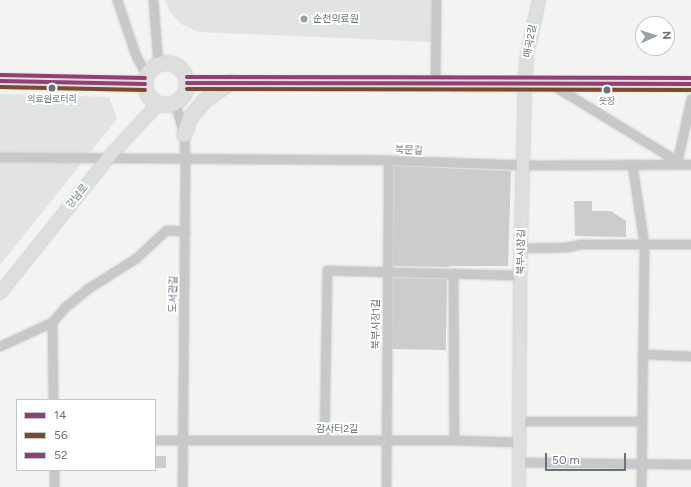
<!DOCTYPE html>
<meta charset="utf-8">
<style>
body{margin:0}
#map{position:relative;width:691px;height:487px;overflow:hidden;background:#f3f3f2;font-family:Figtree,"Noto Sans KR",sans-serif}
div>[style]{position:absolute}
.built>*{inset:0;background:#e2e3e3}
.building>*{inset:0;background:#cbcccd;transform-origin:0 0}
.roads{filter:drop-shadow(0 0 1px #cfcfd0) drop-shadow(0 0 1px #cfcfd0)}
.street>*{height:9px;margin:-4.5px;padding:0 4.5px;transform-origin:4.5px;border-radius:4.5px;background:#c7c8c9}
.secondary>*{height:12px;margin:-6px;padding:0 6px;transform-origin:6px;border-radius:6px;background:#dddede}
.primary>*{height:14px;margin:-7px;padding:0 7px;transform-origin:7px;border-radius:7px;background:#dddede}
.primary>.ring{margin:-7px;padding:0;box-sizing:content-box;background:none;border:14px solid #dddede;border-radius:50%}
.bus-1>*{height:4px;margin:-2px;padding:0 2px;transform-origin:2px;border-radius:2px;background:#923f73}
.bus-2>*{height:4px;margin:-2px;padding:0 2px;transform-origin:2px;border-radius:2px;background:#7a4b2a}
.bus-3>*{height:4px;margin:-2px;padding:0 2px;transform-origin:2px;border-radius:2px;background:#923f73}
.dots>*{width:11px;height:11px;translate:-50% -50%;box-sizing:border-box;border:2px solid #fff;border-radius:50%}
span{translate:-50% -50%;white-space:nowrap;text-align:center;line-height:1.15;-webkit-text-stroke:4px #fff;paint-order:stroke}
.bus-label{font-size:9px;color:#66737e}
.poi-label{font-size:10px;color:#66737e}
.left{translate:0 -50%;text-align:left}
.street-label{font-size:10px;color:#66737e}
.legend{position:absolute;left:16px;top:399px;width:140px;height:72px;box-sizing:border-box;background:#fff;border:1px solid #c2c7cb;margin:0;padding:5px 7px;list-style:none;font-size:12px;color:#66737e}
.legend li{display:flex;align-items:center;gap:8px;height:20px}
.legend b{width:20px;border:1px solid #c2c7cb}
.north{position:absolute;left:635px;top:16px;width:40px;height:40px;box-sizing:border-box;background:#fff;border:1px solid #c2c7cb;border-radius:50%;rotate:87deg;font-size:11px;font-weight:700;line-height:16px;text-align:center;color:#66737e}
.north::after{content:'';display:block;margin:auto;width:14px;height:18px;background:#97a0a7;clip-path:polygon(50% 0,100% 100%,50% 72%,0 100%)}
.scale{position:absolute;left:545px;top:453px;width:81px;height:18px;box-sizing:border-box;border:2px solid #66737e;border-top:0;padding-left:5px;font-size:12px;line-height:14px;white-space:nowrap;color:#66737e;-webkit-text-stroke:3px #fff;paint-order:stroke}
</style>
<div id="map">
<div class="built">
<i style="clip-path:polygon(165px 0,432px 0,432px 42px,199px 32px,181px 24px,170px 12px)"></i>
<i style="clip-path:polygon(0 94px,109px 97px,117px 119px,0 265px)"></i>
</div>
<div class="building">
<i style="clip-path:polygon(396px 166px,511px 171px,508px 266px,449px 266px,449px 267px,393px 266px,394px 167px)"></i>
<i style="clip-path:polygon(574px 201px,592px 201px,592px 211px,611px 211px,626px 221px,626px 237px,575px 236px)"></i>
<i style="left:393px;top:278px;width:54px;height:71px;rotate:1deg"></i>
<i style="left:155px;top:456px;width:11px;height:12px"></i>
</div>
<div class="roads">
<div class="street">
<i style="left:117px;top:0;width:59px;rotate:71.3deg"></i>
<i style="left:136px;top:56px;width:23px;rotate:61deg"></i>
<i style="left:153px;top:0;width:64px;rotate:85.5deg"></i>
<i style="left:435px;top:83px;width:83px;rotate:-89.3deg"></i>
<i style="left:551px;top:84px;width:148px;rotate:31.4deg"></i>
<i style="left:677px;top:161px;width:3px;rotate:18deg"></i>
<i style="left:175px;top:103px;width:33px;rotate:74deg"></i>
<i style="left:184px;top:135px;width:25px;rotate:88deg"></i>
<i style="left:185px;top:160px;width:327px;rotate:90.5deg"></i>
<i style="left:0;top:157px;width:388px;rotate:0.4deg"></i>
<i style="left:388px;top:160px;width:136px;rotate:2.1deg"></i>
<i style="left:524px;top:165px;width:167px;rotate:-0.3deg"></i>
<i style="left:677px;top:161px;width:64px;rotate:-77.3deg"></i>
<i style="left:632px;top:164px;width:81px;rotate:81.5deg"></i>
<i style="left:644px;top:244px;width:243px;rotate:90.7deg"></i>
<i style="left:521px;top:248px;width:45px;rotate:-1.3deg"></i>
<i style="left:566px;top:247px;width:16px;rotate:-11deg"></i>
<i style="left:582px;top:244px;width:109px"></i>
<i style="left:453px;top:273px;width:167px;rotate:89.7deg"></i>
<i style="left:52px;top:322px;width:78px;rotate:89.3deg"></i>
<i style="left:0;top:346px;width:57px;rotate:-24.8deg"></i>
<i style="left:52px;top:322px;width:20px;rotate:-49deg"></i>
<i style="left:65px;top:307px;width:28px;rotate:-39deg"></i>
<i style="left:87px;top:289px;width:58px;rotate:-32.3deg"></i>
<i style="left:136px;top:258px;width:41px;rotate:-43deg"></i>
<i style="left:166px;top:230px;width:19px;rotate:3deg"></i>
<i style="left:642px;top:354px;width:49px;rotate:2.3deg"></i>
<i style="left:520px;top:421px;width:121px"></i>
<i style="left:155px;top:440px;width:299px"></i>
<i style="left:454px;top:440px;width:66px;rotate:1.7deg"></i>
<i style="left:324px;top:440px;width:170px;rotate:-89deg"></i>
<i style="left:327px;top:270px;width:193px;rotate:1.5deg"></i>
<i style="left:520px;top:462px;width:171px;rotate:0.7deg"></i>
<i style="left:54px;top:470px;width:17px;rotate:90deg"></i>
<i style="left:386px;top:487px;width:327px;rotate:-89.6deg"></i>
</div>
<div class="secondary">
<i style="left:0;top:293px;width:173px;rotate:-51.3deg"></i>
<i style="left:108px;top:158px;width:75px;rotate:-47.2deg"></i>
<i style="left:519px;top:487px;width:212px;rotate:-89.7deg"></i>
<i style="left:520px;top:275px;width:192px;rotate:-88.5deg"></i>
<i style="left:525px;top:83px;width:28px;rotate:-86deg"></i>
<i style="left:527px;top:55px;width:56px;rotate:-77.7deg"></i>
</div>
<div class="primary">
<i class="ring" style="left:145px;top:63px;width:28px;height:28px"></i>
<i style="left:0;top:81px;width:145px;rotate:1.2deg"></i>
<i style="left:187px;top:83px;width:504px;rotate:0.11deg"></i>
<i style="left:184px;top:135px;width:18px;rotate:-71deg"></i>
<i style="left:190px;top:118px;width:11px;rotate:-49deg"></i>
<i style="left:197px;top:110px;width:11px;rotate:-52deg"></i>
<i style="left:204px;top:101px;width:33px;rotate:-35deg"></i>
</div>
</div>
<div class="bus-1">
<i style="left:0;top:81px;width:145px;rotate:1.2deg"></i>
<i style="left:187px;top:83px;width:504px;rotate:0.11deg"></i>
</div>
<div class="bus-2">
<i style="left:0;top:87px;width:145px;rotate:1.2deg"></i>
<i style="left:187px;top:89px;width:504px;rotate:0.11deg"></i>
</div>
<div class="bus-3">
<i style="left:0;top:75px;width:145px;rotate:1.2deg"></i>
<i style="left:187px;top:77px;width:504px;rotate:0.11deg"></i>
</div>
<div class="dots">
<i style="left:304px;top:19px;background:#97a0a7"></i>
<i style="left:52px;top:88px;background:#66737e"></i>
<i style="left:607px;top:90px;background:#66737e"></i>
</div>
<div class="bus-label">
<span style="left:52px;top:99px">의료원로터리</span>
<span style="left:607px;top:101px">웃장</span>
</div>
<div class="poi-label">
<span class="left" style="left:313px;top:19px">순천의료원</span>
</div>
<div class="street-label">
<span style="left:530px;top:41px;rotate:-80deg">매곡2길</span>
<span style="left:409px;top:150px;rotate:2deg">북문길</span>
<span style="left:77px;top:196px;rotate:-51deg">강남로</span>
<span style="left:521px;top:252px;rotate:-89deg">북부시장길</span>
<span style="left:173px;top:294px;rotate:-89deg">도서관길</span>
<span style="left:376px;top:324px;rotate:-90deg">북부시장1길</span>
<span style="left:337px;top:429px">감사터2길</span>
</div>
<ul class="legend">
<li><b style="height:5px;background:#923f73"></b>14</li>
<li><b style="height:5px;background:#7a4b2a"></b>56</li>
<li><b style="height:5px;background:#923f73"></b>52</li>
</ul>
<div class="north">N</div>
<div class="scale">50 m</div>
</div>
